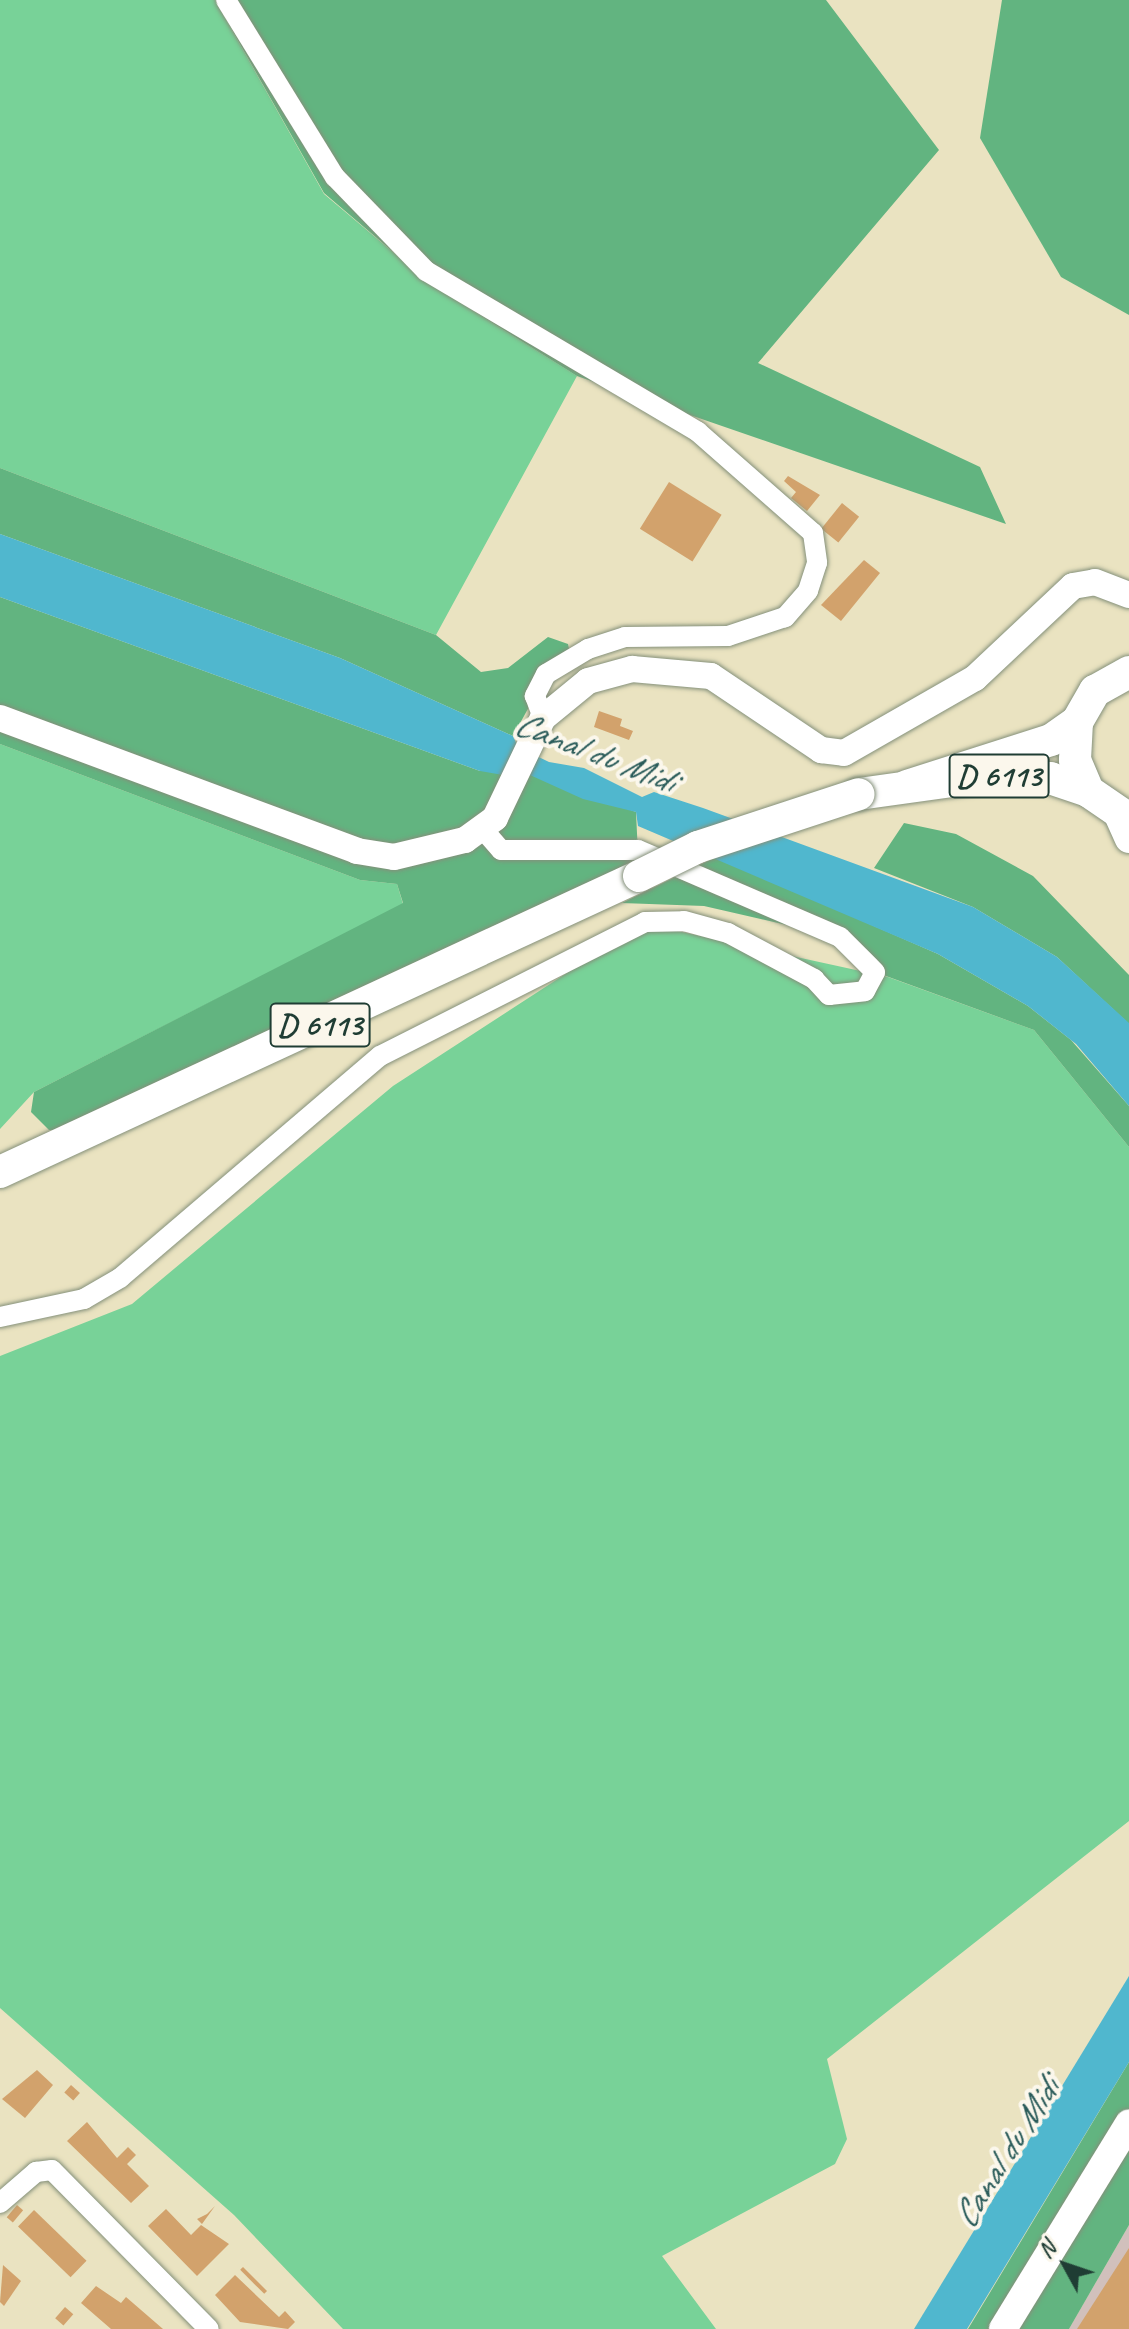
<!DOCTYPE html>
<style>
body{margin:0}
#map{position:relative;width:1129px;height:2329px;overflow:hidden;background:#eae3c1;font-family:Caveat,sans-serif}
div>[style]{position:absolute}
.industrial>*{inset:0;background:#d1c0bc}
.green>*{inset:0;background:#78d298}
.forest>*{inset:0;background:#62b480}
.water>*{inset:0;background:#50b7ce}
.building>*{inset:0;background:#d2a26c;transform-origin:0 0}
.roads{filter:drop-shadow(0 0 2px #84907a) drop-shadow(0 0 2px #84907a)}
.minor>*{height:20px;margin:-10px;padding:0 10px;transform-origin:10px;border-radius:10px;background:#fff}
.tertiary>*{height:26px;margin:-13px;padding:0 13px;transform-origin:13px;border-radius:13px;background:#fff}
.secondary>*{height:28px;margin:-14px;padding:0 14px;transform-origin:14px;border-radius:14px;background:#fff}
.primary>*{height:32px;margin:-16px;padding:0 16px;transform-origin:16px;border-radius:16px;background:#fff}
.bridges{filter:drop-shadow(0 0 2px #84907a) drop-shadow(0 0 2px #84907a)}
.primary-bridge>*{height:32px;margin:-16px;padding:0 16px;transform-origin:16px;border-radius:16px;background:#fff}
span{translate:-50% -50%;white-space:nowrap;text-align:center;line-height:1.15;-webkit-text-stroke:8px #fbf7ec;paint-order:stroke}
.shield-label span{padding:2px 6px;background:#fbf7ec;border:2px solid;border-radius:6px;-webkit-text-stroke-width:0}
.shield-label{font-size:32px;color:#1f3d34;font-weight:700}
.water-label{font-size:36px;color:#2b5c5a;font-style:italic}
.north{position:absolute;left:1025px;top:2225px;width:80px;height:80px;-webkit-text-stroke:6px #fbf7ec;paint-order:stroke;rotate:310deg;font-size:22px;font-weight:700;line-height:32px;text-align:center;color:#1f3d34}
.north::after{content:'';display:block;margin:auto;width:28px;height:36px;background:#1f3d34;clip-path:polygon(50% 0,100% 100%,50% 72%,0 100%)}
</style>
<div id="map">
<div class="industrial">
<i style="clip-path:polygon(1129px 2225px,1129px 2329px,1069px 2329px)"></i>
</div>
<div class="green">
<i style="clip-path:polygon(0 0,215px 0,324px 194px,432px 285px,577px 376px,436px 635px,0 468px)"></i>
<i style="clip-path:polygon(0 744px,360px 880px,397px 884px,403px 904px,34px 1092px,0 1129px)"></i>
<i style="clip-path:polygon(659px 927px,888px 977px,1034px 1030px,1129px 1147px,1129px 1821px,827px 2059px,847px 2139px,835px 2164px,662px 2256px,716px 2329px,343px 2329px,234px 2215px,0 2008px,0 1356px,132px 1304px,393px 1086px,607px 947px)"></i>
</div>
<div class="forest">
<i style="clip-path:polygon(215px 0,826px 0,939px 150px,758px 363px,980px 467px,1006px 524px,577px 376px,432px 285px,324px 193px)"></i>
<i style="clip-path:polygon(1002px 0,1129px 0,1129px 315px,1061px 277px,980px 138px)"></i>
<i style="clip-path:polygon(0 468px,436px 635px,481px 672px,508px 668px,548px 637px,568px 644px,571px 659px,535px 696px,513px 736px,340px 658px,0 534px)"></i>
<i style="clip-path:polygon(0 597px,480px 771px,520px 769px,636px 812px,639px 876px,90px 1130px,49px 1130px,31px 1112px,34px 1092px,403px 903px,397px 884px,360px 880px,0 744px)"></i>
<i style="clip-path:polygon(904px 823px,956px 834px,1033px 876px,1129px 975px,1129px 1024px,1057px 957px,973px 907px,874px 868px)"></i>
<i style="clip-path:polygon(716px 857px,938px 954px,1028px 1006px,1071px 1040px,1129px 1106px,1129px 1147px,1034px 1030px,875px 972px,839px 937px,704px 906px,622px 903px)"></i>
<i style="clip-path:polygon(1129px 2062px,1129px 2225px,1069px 2329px,968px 2329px)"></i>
</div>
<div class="water">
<i style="clip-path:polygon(0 534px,340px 658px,513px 736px,518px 747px,549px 762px,584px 768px,642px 797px,654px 792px,703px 808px,973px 907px,1057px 957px,1129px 1023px,1129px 1106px,1076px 1044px,1028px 1006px,938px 954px,638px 826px,636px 812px,583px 799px,510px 766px,503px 775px,480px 771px,0 597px)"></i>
<i style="clip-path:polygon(1129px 1976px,1129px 2062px,967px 2329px,914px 2329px)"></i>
</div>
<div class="building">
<i style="clip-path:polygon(788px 476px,820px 495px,807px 511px,791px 498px,796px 492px,784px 481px)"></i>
<i style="left:669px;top:482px;width:62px;height:55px;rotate:32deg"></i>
<i style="left:842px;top:503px;width:22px;height:33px;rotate:39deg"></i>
<i style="clip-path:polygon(864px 560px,880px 573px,841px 621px,821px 605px)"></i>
<i style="clip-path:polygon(599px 711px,622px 719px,620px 726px,633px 731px,629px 740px,594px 727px)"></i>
<i style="clip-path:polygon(37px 2070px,53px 2085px,25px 2118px,2px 2099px)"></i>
<i style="left:71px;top:2085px;width:12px;height:10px;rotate:42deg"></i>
<i style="clip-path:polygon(87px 2122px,117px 2158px,128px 2147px,136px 2155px,127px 2164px,149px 2186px,131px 2203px,67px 2141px)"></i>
<i style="left:17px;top:2205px;width:8px;height:16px;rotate:40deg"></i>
<i style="clip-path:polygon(215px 2206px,202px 2224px,197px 2219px,207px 2214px)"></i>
<i style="clip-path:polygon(166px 2209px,191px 2235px,201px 2225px,229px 2244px,197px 2276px,148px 2226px)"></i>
<i style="left:34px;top:2210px;width:73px;height:23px;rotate:44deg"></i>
<i style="clip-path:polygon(1129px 2248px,1129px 2329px,1077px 2329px)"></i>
<i style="clip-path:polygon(3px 2265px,21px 2281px,4px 2306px,0 2302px)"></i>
<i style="left:243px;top:2267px;width:34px;height:4px;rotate:45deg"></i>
<i style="clip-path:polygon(235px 2275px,279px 2317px,285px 2311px,295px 2322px,288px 2329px,240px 2322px,215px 2295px)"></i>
<i style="clip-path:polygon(96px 2286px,121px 2303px,126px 2297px,163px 2329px,111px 2329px,81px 2303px)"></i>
<i style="left:65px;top:2307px;width:11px;height:15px;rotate:41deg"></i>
</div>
<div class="roads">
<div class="minor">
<i style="left:226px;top:0;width:208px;rotate:58.4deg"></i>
<i style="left:335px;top:177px;width:131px;rotate:45.9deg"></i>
<i style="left:426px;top:271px;width:316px;rotate:30.6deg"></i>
<i style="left:698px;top:432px;width:153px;rotate:41.3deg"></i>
<i style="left:813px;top:533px;width:30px;rotate:82deg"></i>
<i style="left:817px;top:563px;width:29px;rotate:108deg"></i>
<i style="left:808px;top:591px;width:35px;rotate:131deg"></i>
<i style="left:785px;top:617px;width:60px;rotate:161.6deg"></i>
<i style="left:728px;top:636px;width:103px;rotate:179.4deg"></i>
<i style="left:625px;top:637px;width:39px;rotate:162deg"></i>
<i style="left:588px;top:649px;width:49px;rotate:149.2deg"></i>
<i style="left:546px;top:674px;width:25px;rotate:117deg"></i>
<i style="left:535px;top:696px;width:23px;rotate:70deg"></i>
<i style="left:0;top:1317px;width:86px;rotate:-12.1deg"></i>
<i style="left:84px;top:1299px;width:42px;rotate:-30.3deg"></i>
<i style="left:120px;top:1278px;width:342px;rotate:-40.5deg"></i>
<i style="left:380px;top:1056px;width:297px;rotate:-26.8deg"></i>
<i style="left:645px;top:922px;width:39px;rotate:-1deg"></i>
<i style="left:684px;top:921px;width:46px;rotate:15.3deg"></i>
<i style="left:728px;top:933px;width:98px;rotate:28.1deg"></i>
<i style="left:814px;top:979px;width:22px;rotate:47deg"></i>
<i style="left:829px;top:995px;width:36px;rotate:-6deg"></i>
<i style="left:865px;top:991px;width:21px;rotate:-62deg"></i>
<i style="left:875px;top:972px;width:49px;rotate:-135deg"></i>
<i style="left:840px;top:937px;width:220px;rotate:-156.7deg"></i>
<i style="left:638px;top:850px;width:137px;rotate:180deg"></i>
<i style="left:501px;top:850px;width:29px;rotate:-131deg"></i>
<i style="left:0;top:2203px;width:48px;rotate:-40.7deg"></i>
<i style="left:36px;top:2172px;width:16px;rotate:-7deg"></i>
<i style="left:52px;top:2170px;width:223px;rotate:45.4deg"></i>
</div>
<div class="tertiary">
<i style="left:0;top:718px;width:381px;rotate:20.4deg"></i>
<i style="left:357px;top:851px;width:37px;rotate:9deg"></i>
<i style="left:394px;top:857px;width:73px;rotate:-13.5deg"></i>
<i style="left:465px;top:840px;width:37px;rotate:-36deg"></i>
<i style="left:495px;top:818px;width:111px;rotate:-64.4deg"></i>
<i style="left:543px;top:718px;width:58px;rotate:-39.4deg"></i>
<i style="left:588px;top:681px;width:46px;rotate:-15.3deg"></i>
<i style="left:632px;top:669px;width:79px;rotate:5.1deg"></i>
<i style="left:711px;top:676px;width:133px;rotate:33.9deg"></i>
<i style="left:821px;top:750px;width:23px;rotate:7deg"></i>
<i style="left:844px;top:753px;width:151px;rotate:-29.8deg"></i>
<i style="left:975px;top:678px;width:134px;rotate:-43.2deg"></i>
<i style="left:1073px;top:586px;width:22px;rotate:-10deg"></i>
<i style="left:1095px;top:582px;width:36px;rotate:21deg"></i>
</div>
<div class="secondary">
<i style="left:1119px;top:817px;width:24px;rotate:66deg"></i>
<i style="left:1003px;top:2329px;width:241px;rotate:-58.5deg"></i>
</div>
<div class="primary">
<i style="left:1077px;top:722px;width:38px;rotate:93deg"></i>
<i style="left:1075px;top:760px;width:34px;rotate:67deg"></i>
<i style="left:1088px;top:791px;width:50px;rotate:34.3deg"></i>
<i style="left:907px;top:786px;width:151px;rotate:-17.7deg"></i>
<i style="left:1051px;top:740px;width:32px;rotate:-35deg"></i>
<i style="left:1077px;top:722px;width:36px;rotate:-60deg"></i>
<i style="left:1095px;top:691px;width:39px;rotate:-29deg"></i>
<i style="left:859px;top:794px;width:129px;rotate:-8deg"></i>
<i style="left:987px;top:776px;width:63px;rotate:1.8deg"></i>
<i style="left:1050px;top:778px;width:40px;rotate:18.9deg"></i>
<i style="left:0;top:1172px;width:704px;rotate:-24.85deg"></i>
</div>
</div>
<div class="bridges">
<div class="primary-bridge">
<i style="left:639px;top:876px;width:66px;rotate:-26.2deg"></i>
<i style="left:698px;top:847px;width:169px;rotate:-18.2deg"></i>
</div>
</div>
<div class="shield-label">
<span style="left:999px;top:776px">D 6113</span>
<span style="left:320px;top:1025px">D 6113</span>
</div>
<div class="water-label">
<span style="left:595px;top:752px;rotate:21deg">Canal du Midi</span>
<span style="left:1006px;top:2153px;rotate:-58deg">Canal du Midi</span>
</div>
<div class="north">N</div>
</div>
